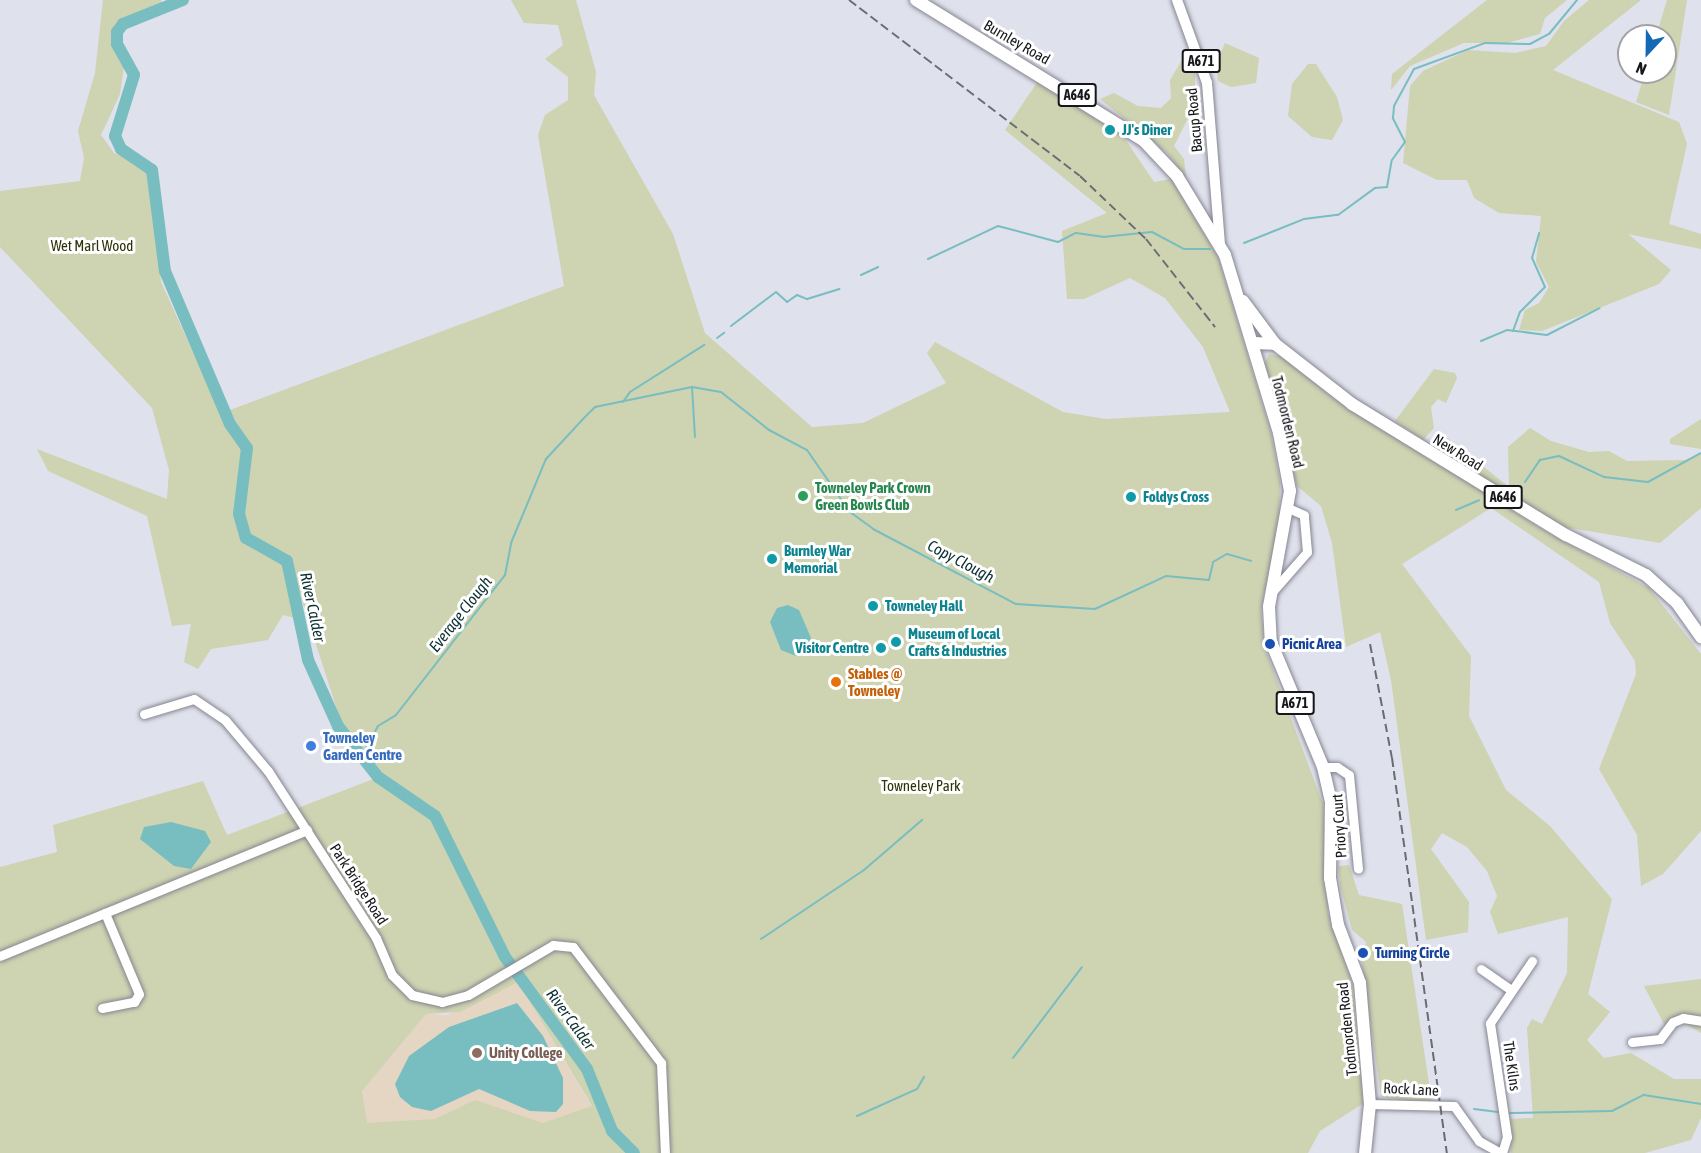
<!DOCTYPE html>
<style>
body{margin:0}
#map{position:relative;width:1701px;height:1153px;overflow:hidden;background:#dfe1ec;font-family:"Asap Condensed",sans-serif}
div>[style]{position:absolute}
.education>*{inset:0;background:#e5d5c3}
.green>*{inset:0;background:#ced3b1}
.water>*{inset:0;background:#78bec0}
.stream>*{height:2px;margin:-1px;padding:0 1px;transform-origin:1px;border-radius:1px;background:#78bec0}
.river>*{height:12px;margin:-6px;padding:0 6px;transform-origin:6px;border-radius:6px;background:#78bec0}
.roads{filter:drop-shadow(0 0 2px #858691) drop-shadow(0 0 2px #858691)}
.minor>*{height:9px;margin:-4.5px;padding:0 4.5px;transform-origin:4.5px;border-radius:4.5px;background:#fff}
.major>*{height:10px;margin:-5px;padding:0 5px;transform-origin:5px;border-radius:5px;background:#fff}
.highway>*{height:12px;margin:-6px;padding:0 6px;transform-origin:6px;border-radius:6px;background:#fff}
.rail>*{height:2px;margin-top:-1px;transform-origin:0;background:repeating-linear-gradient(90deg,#6b6c73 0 9px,transparent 0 13.5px)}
.dots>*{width:16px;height:16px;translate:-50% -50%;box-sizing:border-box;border:3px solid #fff;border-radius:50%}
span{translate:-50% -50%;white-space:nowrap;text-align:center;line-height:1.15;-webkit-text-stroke:6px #fff;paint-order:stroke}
.shield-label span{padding:2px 4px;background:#fff;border:2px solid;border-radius:4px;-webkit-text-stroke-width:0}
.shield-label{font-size:14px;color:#16171b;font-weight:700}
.street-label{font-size:15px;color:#16171b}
.culture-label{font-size:15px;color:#0d838f;font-weight:700}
.left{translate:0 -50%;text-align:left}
.right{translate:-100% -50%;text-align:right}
.park-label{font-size:15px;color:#2f3208}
.leisure-label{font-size:15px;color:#27864d;font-weight:700}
.transit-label{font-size:15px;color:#164399;font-weight:700}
.food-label{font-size:15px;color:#c56008;font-weight:700}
.shop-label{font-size:15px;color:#366cbe;font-weight:700}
.education-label{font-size:15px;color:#785e54;font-weight:700}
.water-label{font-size:16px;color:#0c2f31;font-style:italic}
.north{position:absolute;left:1617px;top:24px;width:60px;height:60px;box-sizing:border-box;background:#fff;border:2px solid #a2a2a4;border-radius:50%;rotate:202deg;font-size:16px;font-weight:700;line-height:24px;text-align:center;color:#16171b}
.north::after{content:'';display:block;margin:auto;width:21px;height:27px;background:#1468b6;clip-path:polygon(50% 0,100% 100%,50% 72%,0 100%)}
</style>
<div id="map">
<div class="education">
<i style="clip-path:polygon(518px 982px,619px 1153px,371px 1153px,362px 1091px,426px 1014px,447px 1015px)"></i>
</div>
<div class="green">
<i style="clip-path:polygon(103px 0,161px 0,162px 5px,123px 20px,113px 31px,124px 67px,120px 94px,101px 135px,114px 153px,144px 164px,152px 178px,161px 282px,223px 418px,244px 449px,236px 515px,244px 541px,284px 564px,299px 619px,283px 615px,268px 640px,211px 649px,198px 669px,184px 662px,191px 624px,172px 626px,147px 516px,48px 471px,37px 449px,167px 499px,169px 470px,152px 408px,0 247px,0 191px,80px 181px,84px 158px,78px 131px,95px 73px)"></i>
<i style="clip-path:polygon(evenodd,511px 0,576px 0,596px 72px,594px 95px,673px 234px,705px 333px,812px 427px,863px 423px,946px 383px,927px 353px,935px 342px,1063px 412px,1106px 419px,1230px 412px,1203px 347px,1165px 298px,1130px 278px,1084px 299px,1067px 299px,1062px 231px,1107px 213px,1005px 130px,1038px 81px,1123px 136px,1154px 182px,1171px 179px,1218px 257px,1271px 433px,1280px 482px,1279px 529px,1261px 609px,1264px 646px,1323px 804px,1328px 913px,1352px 982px,1364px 1103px,1320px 1131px,1308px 1153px,0 1153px,0 867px,57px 852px,53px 825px,203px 781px,227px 835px,384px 775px,340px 719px,289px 560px,250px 537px,242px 514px,249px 446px,230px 410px,564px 286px,538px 135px,545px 115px,568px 100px,568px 77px,545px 59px,563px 45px,558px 25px,524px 23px,511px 0,518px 982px,592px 1106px,543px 1123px,475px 1100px,435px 1119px,367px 1123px,362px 1091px,426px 1014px,460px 1012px,518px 982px)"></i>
<i style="clip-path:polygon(1487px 0,1567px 0,1545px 18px,1540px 34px,1507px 43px,1464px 43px,1410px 66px,1391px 90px,1392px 74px)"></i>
<i style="clip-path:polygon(1589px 0,1641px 0,1553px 70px,1679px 122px,1687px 144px,1669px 224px,1701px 234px,1701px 249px,1628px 234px,1671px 270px,1659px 284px,1542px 331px,1519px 330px,1525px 310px,1539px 303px,1549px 287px,1536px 262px,1541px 216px,1499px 213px,1474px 198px,1467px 180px,1437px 180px,1403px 163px,1410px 86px,1423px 71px,1468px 50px,1515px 53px,1546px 46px,1564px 21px)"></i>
<i style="clip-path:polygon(1667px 0,1687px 0,1669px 115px,1636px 102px,1645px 72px,1665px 72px,1665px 36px,1656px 36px)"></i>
<i style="clip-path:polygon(1225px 43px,1259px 58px,1256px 83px,1231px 87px,1218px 81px,1216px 65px)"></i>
<i style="clip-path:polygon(1185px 55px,1195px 67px,1195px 104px,1174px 146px,1184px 159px,1186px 178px,1167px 153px,1100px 99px,1114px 93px,1138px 106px,1161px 108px,1171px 98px,1170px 80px)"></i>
<i style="clip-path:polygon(1308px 64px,1316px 64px,1337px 97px,1343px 120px,1332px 140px,1312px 137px,1288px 116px,1292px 84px)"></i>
<i style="clip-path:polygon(1269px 354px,1282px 357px,1332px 397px,1545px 531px,1649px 588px,1701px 654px,1701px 831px,1663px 874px,1641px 886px,1637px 835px,1599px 769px,1636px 674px,1635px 661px,1610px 623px,1599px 582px,1491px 508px,1402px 564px,1471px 656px,1469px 716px,1506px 790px,1550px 826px,1612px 899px,1588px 994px,1610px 1012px,1587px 1040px,1604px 1058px,1631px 1053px,1674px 1079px,1701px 1079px,1701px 1118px,1691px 1140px,1645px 1153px,1511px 1153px,1508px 1119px,1533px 1118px,1527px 1028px,1532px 1019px,1542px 1024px,1567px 973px,1568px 917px,1498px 934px,1490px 912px,1497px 896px,1487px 871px,1467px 847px,1442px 833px,1431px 849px,1469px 902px,1468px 932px,1426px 940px,1391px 680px,1380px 632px,1346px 647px,1332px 543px,1321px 506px,1297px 486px,1263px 367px)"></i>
<i style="clip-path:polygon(1434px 369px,1455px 373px,1457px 378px,1446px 403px,1438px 399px,1431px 407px,1434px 428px,1423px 440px,1395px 421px)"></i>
<i style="clip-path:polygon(1701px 419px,1701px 449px,1670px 444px,1670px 439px)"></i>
<i style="clip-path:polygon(1530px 428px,1551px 441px,1589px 452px,1609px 451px,1627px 461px,1685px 460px,1701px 454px,1701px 508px,1660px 543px,1564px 527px,1434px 447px,1446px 437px,1509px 487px,1508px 447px)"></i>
<i style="clip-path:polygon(1349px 865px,1359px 895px,1402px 904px,1432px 1104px,1381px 1097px,1362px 963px,1366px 942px,1352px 930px,1340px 885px,1338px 866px)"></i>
<i style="clip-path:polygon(1701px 979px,1701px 1033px,1682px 1022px,1665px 1026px,1644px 986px)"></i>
</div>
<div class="water">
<i style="clip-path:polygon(788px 605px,799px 610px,811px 638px,804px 653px,796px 656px,781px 650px,770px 622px,777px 608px)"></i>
<i style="clip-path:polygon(171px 822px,205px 831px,211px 842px,191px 869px,174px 866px,140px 839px,144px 827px)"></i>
<i style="clip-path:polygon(517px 1003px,543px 1036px,563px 1078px,563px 1104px,556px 1112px,530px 1111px,479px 1089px,431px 1111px,412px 1107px,400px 1097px,395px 1084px,409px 1056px,449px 1027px)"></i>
</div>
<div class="stream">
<i style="left:1244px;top:243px;width:65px;rotate:-21.8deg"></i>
<i style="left:1304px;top:219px;width:34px;rotate:-7deg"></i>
<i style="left:1338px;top:215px;width:46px;rotate:-36.1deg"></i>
<i style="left:1375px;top:188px;width:12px;rotate:-5deg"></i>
<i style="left:1387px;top:187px;width:27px;rotate:-80deg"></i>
<i style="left:1392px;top:160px;width:22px;rotate:-54deg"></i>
<i style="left:1405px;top:142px;width:27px;rotate:-117deg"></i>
<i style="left:1393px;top:118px;width:12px;rotate:-85deg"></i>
<i style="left:1394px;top:106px;width:42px;rotate:-61.6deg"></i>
<i style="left:1414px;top:69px;width:76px;rotate:-20.1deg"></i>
<i style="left:1485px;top:43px;width:45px;rotate:1.3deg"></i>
<i style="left:1530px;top:44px;width:21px;rotate:-28deg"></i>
<i style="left:1549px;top:34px;width:44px;rotate:-50.5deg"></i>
<i style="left:928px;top:259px;width:77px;rotate:-25.2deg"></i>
<i style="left:998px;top:226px;width:62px;rotate:14.9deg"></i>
<i style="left:1058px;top:242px;width:20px;rotate:-27deg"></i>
<i style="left:1076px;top:233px;width:27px;rotate:8deg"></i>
<i style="left:1103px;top:237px;width:49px;rotate:-5.8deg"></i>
<i style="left:1152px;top:232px;width:36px;rotate:28deg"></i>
<i style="left:1184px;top:249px;width:26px"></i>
<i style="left:861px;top:275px;width:19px;rotate:-25deg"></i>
<i style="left:731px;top:326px;width:56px;rotate:-37.1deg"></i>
<i style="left:776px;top:292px;width:15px;rotate:42deg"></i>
<i style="left:787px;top:302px;width:12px;rotate:-35deg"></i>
<i style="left:797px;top:295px;width:11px;rotate:22deg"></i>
<i style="left:807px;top:299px;width:34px;rotate:-17deg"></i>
<i style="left:1513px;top:331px;width:20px;rotate:-70deg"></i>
<i style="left:1520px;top:312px;width:35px;rotate:-45deg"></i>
<i style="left:1545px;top:287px;width:32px;rotate:-114deg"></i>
<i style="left:1532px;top:258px;width:26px;rotate:-74deg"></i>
<i style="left:717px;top:338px;width:9px;rotate:-36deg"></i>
<i style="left:1481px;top:341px;width:28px;rotate:-23deg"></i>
<i style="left:1507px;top:330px;width:40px;rotate:7.1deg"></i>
<i style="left:1547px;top:335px;width:59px;rotate:-27deg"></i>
<i style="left:692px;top:387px;width:29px;rotate:10deg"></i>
<i style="left:721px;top:392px;width:61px;rotate:38.4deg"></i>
<i style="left:769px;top:430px;width:43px;rotate:27.8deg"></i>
<i style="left:807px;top:450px;width:75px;rotate:55.3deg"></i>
<i style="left:850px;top:512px;width:29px;rotate:36deg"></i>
<i style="left:873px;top:529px;width:161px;rotate:27.7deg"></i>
<i style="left:1016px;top:604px;width:79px;rotate:3.6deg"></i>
<i style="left:1095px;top:609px;width:78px;rotate:-24.9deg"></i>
<i style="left:1166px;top:576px;width:43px;rotate:5.3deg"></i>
<i style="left:1209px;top:580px;width:18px;rotate:-77deg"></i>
<i style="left:1213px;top:562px;width:16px;rotate:-30deg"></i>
<i style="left:1227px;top:554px;width:25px;rotate:16deg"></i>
<i style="left:623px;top:402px;width:12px;rotate:-55deg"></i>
<i style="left:630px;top:392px;width:88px;rotate:-32.4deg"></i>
<i style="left:1525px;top:482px;width:27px;rotate:-56deg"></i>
<i style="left:1540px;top:460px;width:19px;rotate:-12deg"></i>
<i style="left:1559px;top:456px;width:50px;rotate:25deg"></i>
<i style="left:1604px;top:477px;width:44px;rotate:6.5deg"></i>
<i style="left:1648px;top:482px;width:60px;rotate:-28.7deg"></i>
<i style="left:1456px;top:510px;width:25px;rotate:-23deg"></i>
<i style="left:362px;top:756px;width:34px;rotate:-62deg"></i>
<i style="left:378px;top:726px;width:21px;rotate:-31deg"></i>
<i style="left:396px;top:715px;width:177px;rotate:-52.1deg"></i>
<i style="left:505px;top:575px;width:33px;rotate:-79deg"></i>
<i style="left:511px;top:543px;width:91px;rotate:-67.4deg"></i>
<i style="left:546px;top:459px;width:54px;rotate:-47.2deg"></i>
<i style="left:583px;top:419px;width:17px;rotate:-45deg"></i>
<i style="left:595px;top:407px;width:99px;rotate:-11.7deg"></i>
<i style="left:692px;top:387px;width:50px;rotate:86.6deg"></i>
<i style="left:761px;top:939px;width:124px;rotate:-33.8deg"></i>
<i style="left:864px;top:870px;width:77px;rotate:-40.8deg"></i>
<i style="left:1013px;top:1058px;width:114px;rotate:-52.8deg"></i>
<i style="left:1474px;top:1109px;width:24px;rotate:7deg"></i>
<i style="left:1509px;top:1113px;width:103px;rotate:-1.1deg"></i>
<i style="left:1612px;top:1111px;width:36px;rotate:-27deg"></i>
<i style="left:1644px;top:1095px;width:58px;rotate:9deg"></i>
<i style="left:857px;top:1116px;width:66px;rotate:-24.2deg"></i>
<i style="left:917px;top:1089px;width:14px;rotate:-60deg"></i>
</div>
<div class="river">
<i style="left:183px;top:0;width:65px;rotate:158.2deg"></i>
<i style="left:123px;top:24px;width:10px;rotate:127deg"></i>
<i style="left:117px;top:32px;width:12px;rotate:90deg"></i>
<i style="left:117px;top:44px;width:35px;rotate:61deg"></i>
<i style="left:134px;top:75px;width:64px;rotate:107.3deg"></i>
<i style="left:115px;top:136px;width:14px;rotate:65deg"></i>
<i style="left:121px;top:149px;width:37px;rotate:34deg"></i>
<i style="left:152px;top:170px;width:102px;rotate:82.7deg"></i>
<i style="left:165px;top:271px;width:166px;rotate:67deg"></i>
<i style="left:230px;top:424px;width:29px;rotate:55deg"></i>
<i style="left:247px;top:448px;width:66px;rotate:96.9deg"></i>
<i style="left:239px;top:514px;width:25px;rotate:74deg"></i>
<i style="left:246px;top:538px;width:47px;rotate:29.3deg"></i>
<i style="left:287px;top:561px;width:101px;rotate:78deg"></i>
<i style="left:308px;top:660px;width:72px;rotate:65.6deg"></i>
<i style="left:338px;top:726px;width:65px;rotate:51.9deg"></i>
<i style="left:378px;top:777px;width:69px;rotate:34.4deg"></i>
<i style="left:435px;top:816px;width:157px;rotate:63.6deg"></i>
<i style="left:505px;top:957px;width:139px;rotate:53.8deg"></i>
<i style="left:587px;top:1069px;width:67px;rotate:68deg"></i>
<i style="left:612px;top:1131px;width:31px;rotate:45deg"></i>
</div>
<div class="roads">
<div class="minor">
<i style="left:1272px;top:592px;width:53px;rotate:-48.8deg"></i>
<i style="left:1307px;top:552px;width:37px;rotate:-95deg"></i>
<i style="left:1304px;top:515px;width:17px;rotate:-156deg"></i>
<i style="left:144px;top:714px;width:52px;rotate:-16.7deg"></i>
<i style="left:194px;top:699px;width:37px;rotate:34deg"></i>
<i style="left:225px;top:720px;width:67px;rotate:49.9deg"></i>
<i style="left:268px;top:771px;width:199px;rotate:57.1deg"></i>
<i style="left:376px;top:938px;width:40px;rotate:66.6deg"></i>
<i style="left:392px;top:975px;width:28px;rotate:45deg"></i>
<i style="left:412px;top:995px;width:31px;rotate:13deg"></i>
<i style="left:442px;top:1002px;width:27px;rotate:-15deg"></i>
<i style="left:468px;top:995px;width:99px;rotate:-30.5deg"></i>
<i style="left:553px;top:945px;width:20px;rotate:6deg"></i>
<i style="left:573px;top:947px;width:146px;rotate:52.8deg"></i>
<i style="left:661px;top:1063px;width:90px;rotate:87.5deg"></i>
<i style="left:1323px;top:767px;width:14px"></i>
<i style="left:1337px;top:767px;width:14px;rotate:34deg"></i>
<i style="left:1349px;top:775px;width:94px;rotate:84.5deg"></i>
<i style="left:0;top:956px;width:332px;rotate:-22.3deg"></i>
<i style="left:1481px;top:969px;width:37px;rotate:35deg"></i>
<i style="left:102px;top:1008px;width:33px;rotate:-11deg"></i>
<i style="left:134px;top:1002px;width:9px;rotate:-58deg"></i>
<i style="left:139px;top:994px;width:88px;rotate:-112.8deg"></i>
<i style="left:1632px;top:1042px;width:28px;rotate:-6deg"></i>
<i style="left:1660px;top:1039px;width:21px;rotate:-53deg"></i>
<i style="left:1673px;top:1022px;width:11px;rotate:-22deg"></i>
<i style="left:1683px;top:1018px;width:18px;rotate:9deg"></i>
<i style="left:1370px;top:1104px;width:84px;rotate:1.4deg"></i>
<i style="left:1454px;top:1106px;width:43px;rotate:54.5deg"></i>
<i style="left:1479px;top:1141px;width:25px;rotate:29deg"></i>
<i style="left:1502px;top:1153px;width:17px;rotate:-73deg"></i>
<i style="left:1507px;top:1137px;width:115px;rotate:-98.5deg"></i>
<i style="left:1490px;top:1023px;width:75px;rotate:-55.9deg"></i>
</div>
<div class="major">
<i style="left:1177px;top:0;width:88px;rotate:70.1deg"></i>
<i style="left:1207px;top:83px;width:161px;rotate:85.4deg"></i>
</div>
<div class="highway">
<i style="left:916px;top:0;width:267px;rotate:31.7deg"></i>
<i style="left:1143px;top:140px;width:50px;rotate:46.6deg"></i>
<i style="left:1177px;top:176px;width:92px;rotate:58.7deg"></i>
<i style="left:1225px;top:255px;width:186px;rotate:73.1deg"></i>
<i style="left:1279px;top:433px;width:59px;rotate:79.3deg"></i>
<i style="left:1290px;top:491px;width:118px;rotate:100.3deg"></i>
<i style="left:1269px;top:607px;width:35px;rotate:87deg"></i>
<i style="left:1271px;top:642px;width:135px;rotate:67.4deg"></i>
<i style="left:1323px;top:767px;width:37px;rotate:77deg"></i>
<i style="left:1331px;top:803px;width:75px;rotate:90.8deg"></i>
<i style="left:1330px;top:878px;width:48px;rotate:80.3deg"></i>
<i style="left:1338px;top:925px;width:62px;rotate:69.2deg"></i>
<i style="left:1360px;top:983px;width:121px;rotate:85.3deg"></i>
<i style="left:1370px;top:1104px;width:49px;rotate:95.8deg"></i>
<i style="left:1243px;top:301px;width:54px;rotate:53.3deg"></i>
<i style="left:1252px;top:343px;width:23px;rotate:2deg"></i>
<i style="left:1275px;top:344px;width:98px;rotate:37.9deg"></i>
<i style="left:1352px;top:404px;width:251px;rotate:31.5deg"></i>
<i style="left:1566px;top:535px;width:89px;rotate:26.6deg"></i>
<i style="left:1646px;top:575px;width:42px;rotate:42.1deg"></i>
<i style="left:1677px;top:603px;width:42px;rotate:54.8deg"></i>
</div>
</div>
<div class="rail">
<i style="left:849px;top:0;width:290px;rotate:37.3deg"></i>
<i style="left:1080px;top:176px;width:91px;rotate:43.7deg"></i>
<i style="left:1146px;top:239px;width:112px;rotate:51.9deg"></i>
<i style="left:1370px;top:644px;width:116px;rotate:79.1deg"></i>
<i style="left:1392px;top:758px;width:399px;rotate:82.1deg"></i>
</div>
<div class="dots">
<i style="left:1110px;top:130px;background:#0f9aa8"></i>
<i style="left:803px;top:496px;background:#2e9e5b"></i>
<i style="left:1131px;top:497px;background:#0f9aa8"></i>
<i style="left:772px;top:559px;background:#0f9aa8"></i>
<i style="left:873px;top:606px;background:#0f9aa8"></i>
<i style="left:896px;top:642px;background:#0f9aa8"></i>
<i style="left:1270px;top:644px;background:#1a4fb4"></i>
<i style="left:881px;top:648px;background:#0f9aa8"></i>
<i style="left:836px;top:682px;background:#e8710a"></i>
<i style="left:311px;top:746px;background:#3f7fe0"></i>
<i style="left:1363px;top:953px;background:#1a4fb4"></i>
<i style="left:477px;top:1053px;background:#8d6e63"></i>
</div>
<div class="shield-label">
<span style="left:1201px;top:61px">A671</span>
<span style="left:1077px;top:95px">A646</span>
<span style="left:1503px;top:497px">A646</span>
<span style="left:1295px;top:703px">A671</span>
</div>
<div class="street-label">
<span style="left:1017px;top:42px;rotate:30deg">Burnley Road</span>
<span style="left:1194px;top:120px;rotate:-95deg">Bacup Road</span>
<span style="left:1288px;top:422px;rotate:76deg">Todmorden Road</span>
<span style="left:1458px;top:452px;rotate:32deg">New Road</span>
<span style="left:1339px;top:826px;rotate:-94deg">Priory Court</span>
<span style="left:359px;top:884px;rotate:57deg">Park Bridge Road</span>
<span style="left:1347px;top:1029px;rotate:-96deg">Todmorden Road</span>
<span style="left:1512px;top:1066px;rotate:82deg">The Kilns</span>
<span style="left:1411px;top:1089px;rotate:3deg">Rock Lane</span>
</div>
<div class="culture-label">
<span class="left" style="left:1122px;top:130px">JJ's Diner</span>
<span class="left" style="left:1143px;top:497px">Foldys Cross</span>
<span class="left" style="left:784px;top:559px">Burnley War<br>Memorial</span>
<span class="left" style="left:885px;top:606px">Towneley Hall</span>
<span class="left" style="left:908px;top:642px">Museum of Local<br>Crafts &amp; Industries</span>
<span class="right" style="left:869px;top:648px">Visitor Centre</span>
</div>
<div class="park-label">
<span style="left:92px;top:246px">Wet Marl Wood</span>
<span style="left:921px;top:786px">Towneley Park</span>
</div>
<div class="leisure-label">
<span class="left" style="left:815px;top:496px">Towneley Park Crown<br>Green Bowls Club</span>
</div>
<div class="transit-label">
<span class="left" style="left:1282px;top:644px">Picnic Area</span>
<span class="left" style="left:1375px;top:953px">Turning Circle</span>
</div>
<div class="food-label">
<span class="left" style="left:848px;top:682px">Stables @<br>Towneley</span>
</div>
<div class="shop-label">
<span class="left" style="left:323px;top:746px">Towneley<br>Garden Centre</span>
</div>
<div class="education-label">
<span class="left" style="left:489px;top:1053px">Unity College</span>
</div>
<div class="water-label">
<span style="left:961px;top:561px;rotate:28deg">Copy Clough</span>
<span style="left:313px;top:607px;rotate:78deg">River Calder</span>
<span style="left:460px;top:614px;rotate:-52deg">Everage Clough</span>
<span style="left:571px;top:1019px;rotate:54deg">River Calder</span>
</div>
<div class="north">N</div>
</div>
